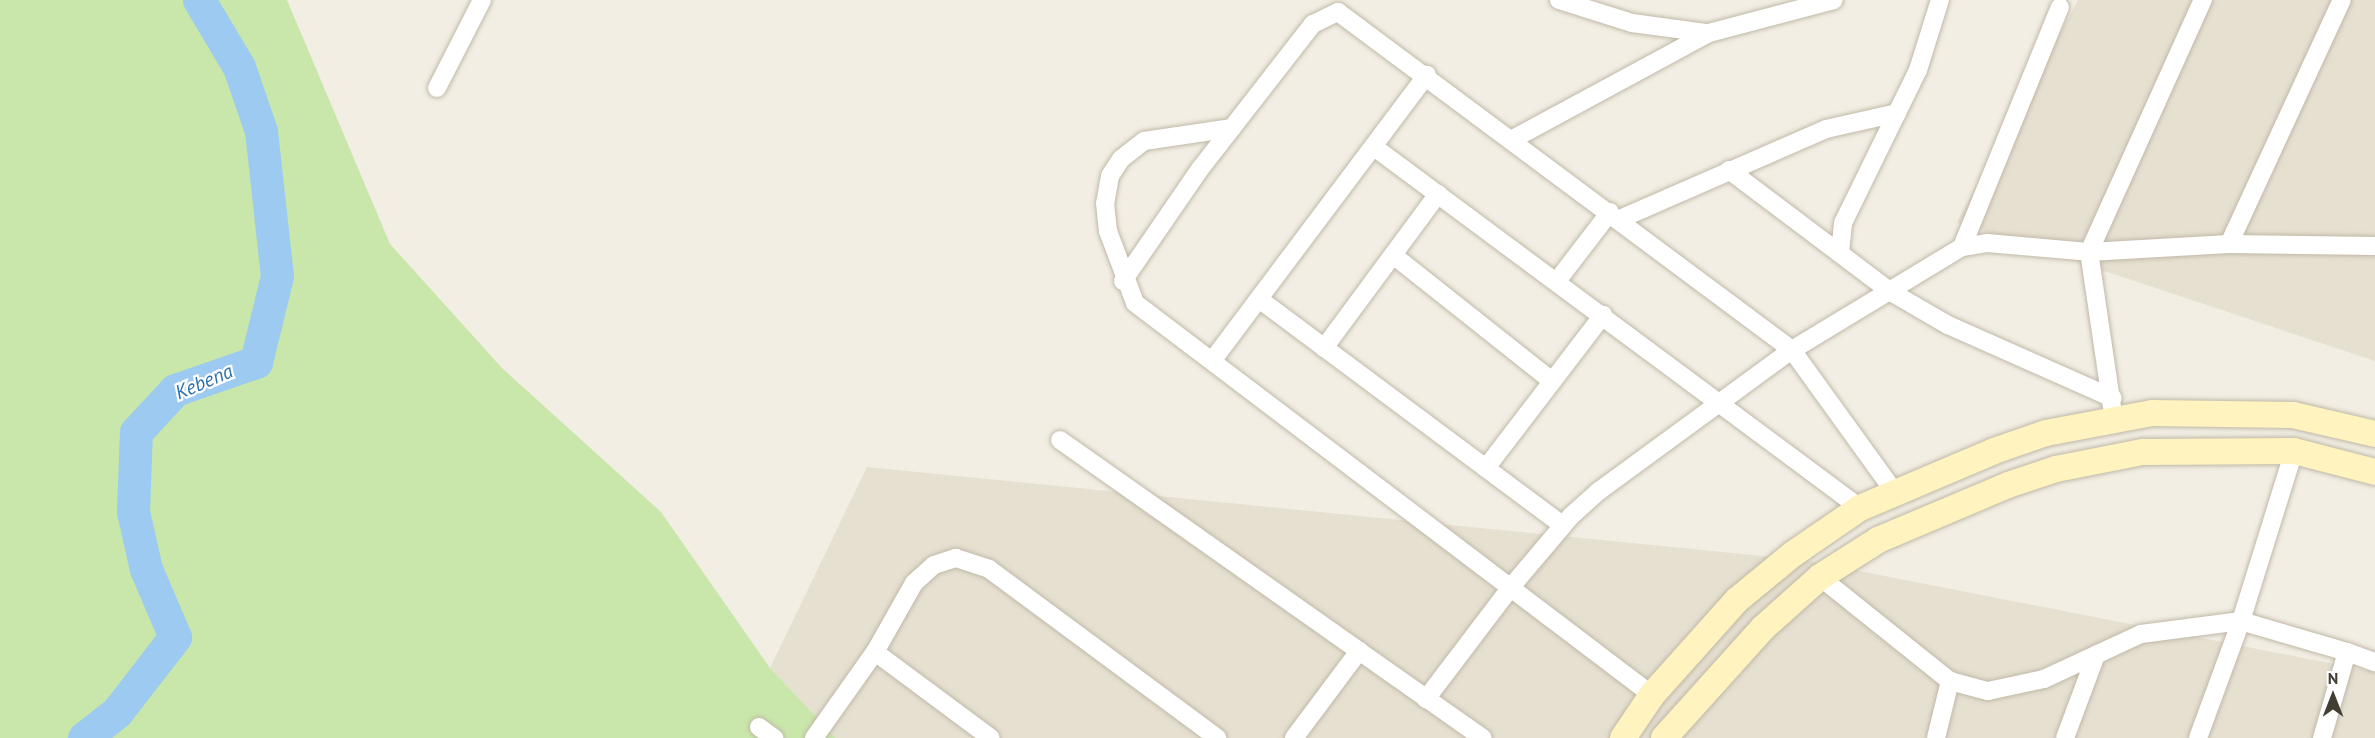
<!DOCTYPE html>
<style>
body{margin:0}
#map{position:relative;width:2375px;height:738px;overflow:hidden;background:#f2eee3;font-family:"PT Sans",sans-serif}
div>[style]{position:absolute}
.residential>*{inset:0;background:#e6e0d1}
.green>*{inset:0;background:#c9e7aa}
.river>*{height:33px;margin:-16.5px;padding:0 16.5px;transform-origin:16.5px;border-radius:16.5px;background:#9dcaf0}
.roads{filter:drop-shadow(0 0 2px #c0b9a8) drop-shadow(0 0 2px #c0b9a8)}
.minor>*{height:18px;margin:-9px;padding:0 9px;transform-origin:9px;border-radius:9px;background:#fff}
.secondary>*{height:26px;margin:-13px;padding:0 13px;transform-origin:13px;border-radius:13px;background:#fff3bf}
span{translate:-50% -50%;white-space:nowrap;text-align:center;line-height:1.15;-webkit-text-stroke:4.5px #fff;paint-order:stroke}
.water-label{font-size:20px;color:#2c72af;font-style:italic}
.north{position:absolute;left:2303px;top:666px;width:60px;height:60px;-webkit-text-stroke:4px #fff;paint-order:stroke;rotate:0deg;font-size:16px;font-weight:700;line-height:24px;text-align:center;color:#433e33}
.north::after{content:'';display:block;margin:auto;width:21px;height:27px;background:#433e33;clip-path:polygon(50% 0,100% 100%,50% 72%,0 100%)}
</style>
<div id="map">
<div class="residential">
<i style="clip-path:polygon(2078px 0,2375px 0,2375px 361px,1957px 222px)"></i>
<i style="clip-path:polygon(867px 467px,1803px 560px,2375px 672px,2375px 738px,836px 738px,770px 668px)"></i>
</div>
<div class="green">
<i style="clip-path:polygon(0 0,287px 0,390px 244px,502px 368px,661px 512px,770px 668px,836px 738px,0 738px)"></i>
</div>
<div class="river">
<i style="left:84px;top:738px;width:42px;rotate:-38.2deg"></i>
<i style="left:117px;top:712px;width:95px;rotate:-52.3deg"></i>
<i style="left:175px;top:637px;width:74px;rotate:-113.1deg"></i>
<i style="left:146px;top:569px;width:58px;rotate:-102.8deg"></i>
<i style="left:133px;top:512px;width:80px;rotate:-87.9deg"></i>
<i style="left:136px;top:432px;width:57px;rotate:-47.1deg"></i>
<i style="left:175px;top:390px;width:86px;rotate:-19.1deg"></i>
<i style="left:256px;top:362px;width:89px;rotate:-76.3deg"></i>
<i style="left:277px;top:276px;width:146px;rotate:-96.3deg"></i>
<i style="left:261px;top:131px;width:68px;rotate:-109deg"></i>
<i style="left:239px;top:67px;width:78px;rotate:-120.8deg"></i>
</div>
<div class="roads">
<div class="minor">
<i style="left:1559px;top:0;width:77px;rotate:17.5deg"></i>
<i style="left:1632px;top:23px;width:76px;rotate:7.6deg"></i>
<i style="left:437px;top:88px;width:99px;rotate:-62.9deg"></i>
<i style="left:1232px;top:128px;width:89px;rotate:171.6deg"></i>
<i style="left:1144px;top:141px;width:29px;rotate:142deg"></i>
<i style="left:1121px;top:159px;width:20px;rotate:123deg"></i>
<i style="left:1110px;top:176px;width:27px;rotate:100deg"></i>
<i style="left:1105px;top:203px;width:28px;rotate:84deg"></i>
<i style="left:1108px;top:231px;width:77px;rotate:69.4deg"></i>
<i style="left:1135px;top:303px;width:649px;rotate:37.17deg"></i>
<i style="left:1513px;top:139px;width:223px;rotate:-28.4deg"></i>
<i style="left:1709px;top:33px;width:129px;rotate:-14.8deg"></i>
<i style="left:1374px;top:147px;width:605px;rotate:36.6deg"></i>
<i style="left:1729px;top:170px;width:203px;rotate:37deg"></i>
<i style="left:1891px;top:292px;width:66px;rotate:30.1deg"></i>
<i style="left:1948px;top:325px;width:180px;rotate:23.9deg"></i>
<i style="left:1620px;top:219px;width:225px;rotate:-23.6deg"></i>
<i style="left:1826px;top:129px;width:73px;rotate:-12.7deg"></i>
<i style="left:2229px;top:244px;width:269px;rotate:-65.2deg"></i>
<i style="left:1962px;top:247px;width:259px;rotate:-67.8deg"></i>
<i style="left:1840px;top:252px;width:29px;rotate:-84deg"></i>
<i style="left:1843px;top:223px;width:170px;rotate:-63.9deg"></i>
<i style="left:1918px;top:70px;width:73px;rotate:-72.6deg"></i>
<i style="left:1393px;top:255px;width:203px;rotate:38.4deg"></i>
<i style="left:1123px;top:281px;width:136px;rotate:-55.5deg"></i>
<i style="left:1200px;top:169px;width:184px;rotate:-52.1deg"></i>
<i style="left:1313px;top:24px;width:28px;rotate:-26deg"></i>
<i style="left:1338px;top:12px;width:566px;rotate:36.67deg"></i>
<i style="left:1792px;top:350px;width:176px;rotate:54.2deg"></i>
<i style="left:1557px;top:281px;width:87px;rotate:-52.5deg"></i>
<i style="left:1259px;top:299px;width:379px;rotate:36.7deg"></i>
<i style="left:1324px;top:348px;width:192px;rotate:-53.5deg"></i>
<i style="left:1212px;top:361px;width:358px;rotate:-53.1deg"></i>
<i style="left:2112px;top:407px;width:157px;rotate:-98.4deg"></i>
<i style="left:2089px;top:252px;width:277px;rotate:-65.7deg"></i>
<i style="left:1060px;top:440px;width:366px;rotate:35.2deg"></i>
<i style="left:1486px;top:468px;width:193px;rotate:-52.6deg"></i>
<i style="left:1820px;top:577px;width:166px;rotate:38.7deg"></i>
<i style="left:1950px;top:681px;width:39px;rotate:15deg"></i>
<i style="left:1988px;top:691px;width:57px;rotate:-12.1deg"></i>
<i style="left:2044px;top:679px;width:107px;rotate:-24.9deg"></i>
<i style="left:2141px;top:634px;width:101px;rotate:-7.4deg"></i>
<i style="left:2241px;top:621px;width:110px;rotate:16.3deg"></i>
<i style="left:2347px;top:652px;width:90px;rotate:106.2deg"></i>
<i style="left:875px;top:652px;width:144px;rotate:36.6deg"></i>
<i style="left:2347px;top:652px;width:30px;rotate:20deg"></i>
<i style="left:1426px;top:699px;width:141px;rotate:-52.8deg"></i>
<i style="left:1511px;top:587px;width:93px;rotate:-49.8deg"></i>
<i style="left:1571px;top:516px;width:38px;rotate:-42deg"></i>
<i style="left:1599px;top:491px;width:239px;rotate:-36.2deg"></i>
<i style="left:1792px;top:350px;width:199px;rotate:-31.2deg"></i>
<i style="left:1962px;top:247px;width:25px;rotate:-9deg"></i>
<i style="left:1987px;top:243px;width:102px;rotate:5deg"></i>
<i style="left:2089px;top:252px;width:140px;rotate:-3.3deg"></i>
<i style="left:2229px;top:244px;width:146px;rotate:0.8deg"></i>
<i style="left:759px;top:727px;width:19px;rotate:36deg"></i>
<i style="left:814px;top:738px;width:105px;rotate:-54.7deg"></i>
<i style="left:875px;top:652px;width:79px;rotate:-60.5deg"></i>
<i style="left:914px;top:583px;width:27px;rotate:-42deg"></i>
<i style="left:934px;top:565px;width:23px;rotate:-18deg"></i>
<i style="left:956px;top:558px;width:35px;rotate:18deg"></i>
<i style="left:989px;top:569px;width:284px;rotate:36.5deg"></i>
<i style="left:1294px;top:738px;width:109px;rotate:-53.2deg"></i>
<i style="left:1359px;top:651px;width:151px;rotate:35.1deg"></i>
<i style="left:1936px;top:738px;width:59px;rotate:-76.2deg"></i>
<i style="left:2065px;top:738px;width:89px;rotate:-69.5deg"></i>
<i style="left:2198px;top:738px;width:125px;rotate:-69.8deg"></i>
<i style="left:2241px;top:621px;width:178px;rotate:-72.7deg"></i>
</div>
<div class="secondary">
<i style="left:1623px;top:738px;width:52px;rotate:-56deg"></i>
<i style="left:1652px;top:695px;width:127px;rotate:-48.2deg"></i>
<i style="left:1737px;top:600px;width:72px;rotate:-39.4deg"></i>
<i style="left:1793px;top:554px;width:81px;rotate:-34.5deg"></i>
<i style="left:1860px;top:508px;width:146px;rotate:-23deg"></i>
<i style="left:1994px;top:451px;width:55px;rotate:-19.1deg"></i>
<i style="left:2046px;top:433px;width:108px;rotate:-10.7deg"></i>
<i style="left:2152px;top:413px;width:141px;rotate:0.8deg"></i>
<i style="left:2293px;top:415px;width:84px;rotate:13deg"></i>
<i style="left:1664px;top:738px;width:148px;rotate:-48deg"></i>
<i style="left:1763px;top:628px;width:76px;rotate:-41.8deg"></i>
<i style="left:1820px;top:577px;width:69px;rotate:-32.5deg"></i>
<i style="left:1878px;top:540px;width:141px;rotate:-22.9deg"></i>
<i style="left:2008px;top:485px;width:51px;rotate:-18.4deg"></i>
<i style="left:2056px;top:469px;width:89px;rotate:-11.1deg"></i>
<i style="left:2143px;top:452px;width:151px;rotate:-0.4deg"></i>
<i style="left:2294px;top:451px;width:84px;rotate:14.5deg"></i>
</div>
</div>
<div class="water-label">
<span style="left:204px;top:382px;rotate:-23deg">Kebena</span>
</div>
<div class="north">N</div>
</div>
